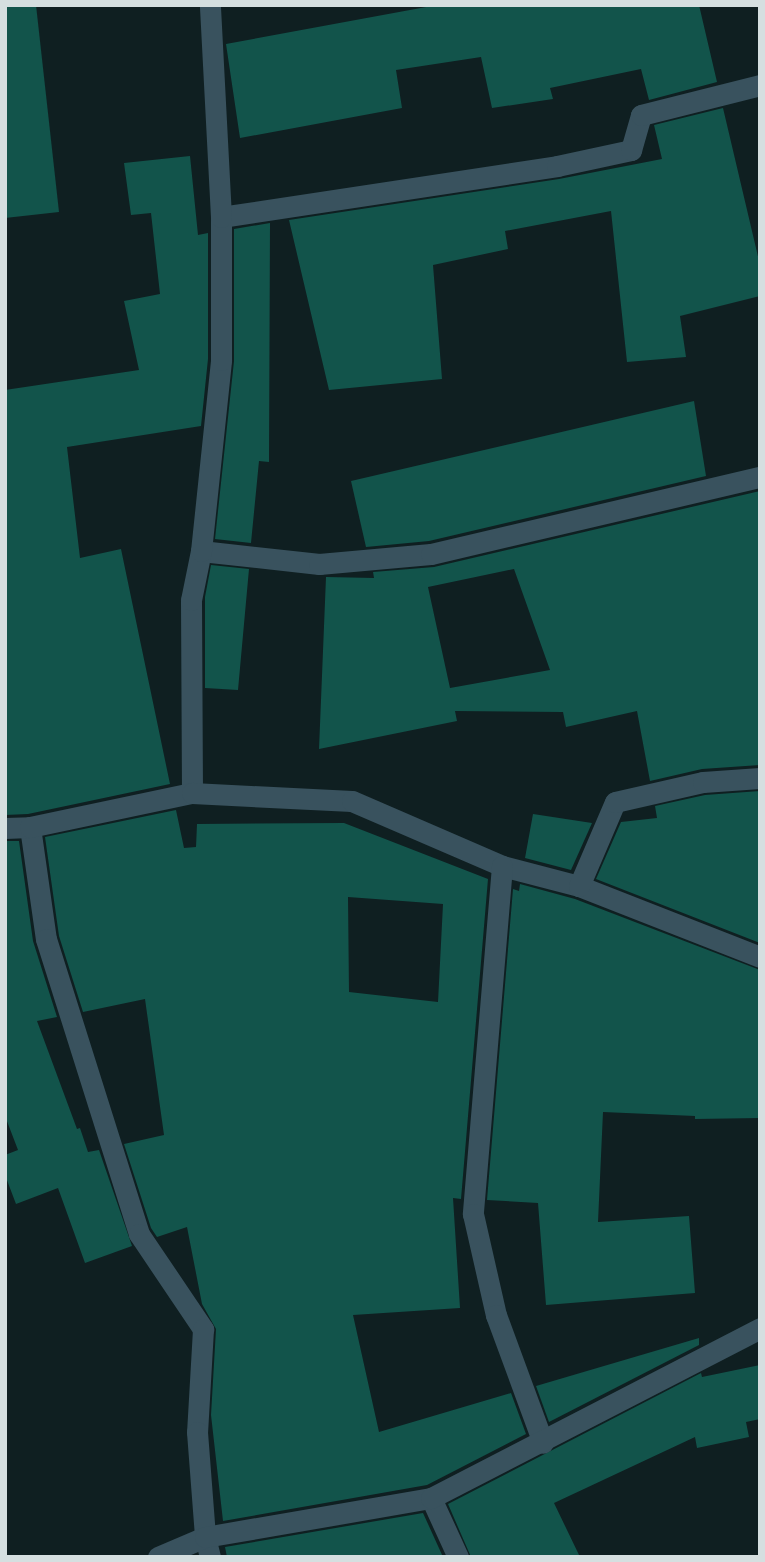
<!DOCTYPE html>
<style>
body{margin:0}
#map{position:relative;width:765px;height:1562px;overflow:hidden;background:#0f1f21;font-family:Rubik,sans-serif}
div>[style]{position:absolute}
.building>*{inset:0;background:#12544b}
.street>*{height:21px;margin:-10.5px;padding:0 10.5px;transform-origin:10.5px;border-radius:10.5px;background:#39525e}
span{translate:-50% -50%;white-space:nowrap;text-align:center;line-height:1.15;-webkit-text-stroke:5px #030808;paint-order:stroke}
.frame{position:absolute;inset:0;border:7px solid #d5dfe0;pointer-events:none}
</style>
<div id="map">
<div class="building">
<i style="clip-path:polygon(5px 5px,36px 5px,59px 212px,5px 218px)"></i>
<i style="clip-path:polygon(437px 5px,699px 5px,717px 82px,649px 100px,641px 69px,550px 88px,553px 99px,492px 108px,481px 57px,396px 70px,402px 108px,240px 138px,226px 44px)"></i>
<i style="clip-path:polygon(723px 108px,760px 265px,760px 296px,680px 316px,686px 357px,627px 362px,611px 211px,505px 231px,508px 249px,433px 265px,442px 379px,329px 390px,289px 220px,559px 179px,662px 159px,654px 125px)"></i>
<i style="clip-path:polygon(190px 156px,198px 235px,208px 233px,208px 359px,201px 426px,67px 447px,80px 558px,121px 549px,170px 784px,28px 814px,5px 815px,5px 390px,139px 370px,124px 301px,160px 294px,151px 213px,131px 215px,124px 163px)"></i>
<i style="clip-path:polygon(270px 223px,269px 462px,259px 461px,251px 543px,215px 539px,234px 361px,234px 229px)"></i>
<i style="clip-path:polygon(694px 401px,706px 476px,429px 541px,366px 547px,351px 481px)"></i>
<i style="clip-path:polygon(evenodd,760px 491px,760px 765px,702px 769px,650px 781px,637px 711px,566px 727px,563px 712px,455px 711px,457px 721px,319px 749px,326px 577px,374px 578px,373px 572px,434px 567px,760px 491px,514px 569px,550px 670px,450px 688px,428px 587px,514px 569px)"></i>
<i style="clip-path:polygon(211px 565px,249px 569px,238px 690px,205px 688px,205px 597px)"></i>
<i style="clip-path:polygon(760px 791px,760px 943px,596px 879px,621px 822px,657px 818px,655px 806px,705px 795px)"></i>
<i style="clip-path:polygon(evenodd,176px 810px,184px 848px,196px 847px,197px 824px,344px 823px,488px 879px,461px 1199px,453px 1198px,460px 1308px,353px 1315px,379px 1432px,511px 1393px,526px 1434px,427px 1485px,223px 1521px,211px 1415px,216px 1329px,202px 1304px,187px 1227px,157px 1237px,151px 1228px,124px 1144px,164px 1135px,145px 999px,83px 1012px,59px 936px,45px 837px,176px 810px,348px 897px,443px 904px,438px 1002px,349px 992px,348px 897px)"></i>
<i style="clip-path:polygon(533px 814px,592px 823px,571px 870px,525px 858px)"></i>
<i style="clip-path:polygon(5px 841px,19px 841px,33px 941px,57px 1017px,37px 1021px,77px 1129px,80px 1128px,88px 1152px,99px 1150px,132px 1246px,85px 1263px,58px 1188px,16px 1204px,5px 1175px,5px 1155px,18px 1150px,5px 1116px)"></i>
<i style="clip-path:polygon(520px 884px,575px 899px,760px 970px,760px 1118px,695px 1119px,695px 1116px,603px 1112px,598px 1222px,689px 1216px,695px 1293px,546px 1305px,538px 1203px,487px 1200px,513px 889px,519px 891px)"></i>
<i style="clip-path:polygon(699px 1338px,699px 1345px,549px 1422px,536px 1386px)"></i>
<i style="clip-path:polygon(760px 1365px,760px 1419px,746px 1422px,749px 1437px,697px 1448px,695px 1437px,554px 1503px,580px 1557px,471px 1557px,448px 1504px,701px 1373px,702px 1377px)"></i>
<i style="clip-path:polygon(423px 1513px,443px 1557px,227px 1557px,225px 1547px)"></i>
</div>
<div class="street">
<i style="left:221px;top:217px;width:340px;rotate:-8.6deg"></i>
<i style="left:557px;top:166px;width:76px;rotate:-12.2deg"></i>
<i style="left:631px;top:150px;width:36px;rotate:-74deg"></i>
<i style="left:641px;top:115px;width:123px;rotate:-14.1deg"></i>
<i style="left:201px;top:551px;width:119px;rotate:6.3deg"></i>
<i style="left:319px;top:564px;width:112px;rotate:-5.1deg"></i>
<i style="left:431px;top:554px;width:338px;rotate:-13.2deg"></i>
<i style="left:192px;top:793px;width:193px;rotate:-90.3deg"></i>
<i style="left:191px;top:600px;width:50px;rotate:-78.5deg"></i>
<i style="left:201px;top:551px;width:192px;rotate:-84deg"></i>
<i style="left:221px;top:360px;width:143px;rotate:-90deg"></i>
<i style="left:221px;top:217px;width:212px;rotate:-93deg"></i>
<i style="left:30px;top:827px;width:113px;rotate:81.9deg"></i>
<i style="left:46px;top:939px;width:309px;rotate:72.5deg"></i>
<i style="left:139px;top:1234px;width:115px;rotate:56deg"></i>
<i style="left:203px;top:1329px;width:103px;rotate:93.3deg"></i>
<i style="left:197px;top:1432px;width:105px;rotate:85.6deg"></i>
<i style="left:205px;top:1537px;width:21px;rotate:76deg"></i>
<i style="left:5px;top:828px;width:25px;rotate:-2deg"></i>
<i style="left:30px;top:827px;width:166px;rotate:-11.9deg"></i>
<i style="left:192px;top:793px;width:160px;rotate:2.9deg"></i>
<i style="left:352px;top:801px;width:163px;rotate:23.4deg"></i>
<i style="left:502px;top:866px;width:80px;rotate:14.6deg"></i>
<i style="left:579px;top:886px;width:194px;rotate:21.4deg"></i>
<i style="left:502px;top:866px;width:349px;rotate:94.8deg"></i>
<i style="left:473px;top:1214px;width:104px;rotate:77.2deg"></i>
<i style="left:496px;top:1315px;width:136px;rotate:69.8deg"></i>
<i style="left:579px;top:886px;width:91px;rotate:-66.8deg"></i>
<i style="left:615px;top:802px;width:90px;rotate:-12.8deg"></i>
<i style="left:703px;top:782px;width:57px;rotate:-4deg"></i>
<i style="left:431px;top:1498px;width:65px;rotate:65.4deg"></i>
<i style="left:158px;top:1557px;width:51px;rotate:-23.1deg"></i>
<i style="left:205px;top:1537px;width:229px;rotate:-9.8deg"></i>
<i style="left:431px;top:1498px;width:370px;rotate:-27.3deg"></i>
</div>
<div class="frame"></div>
</div>
